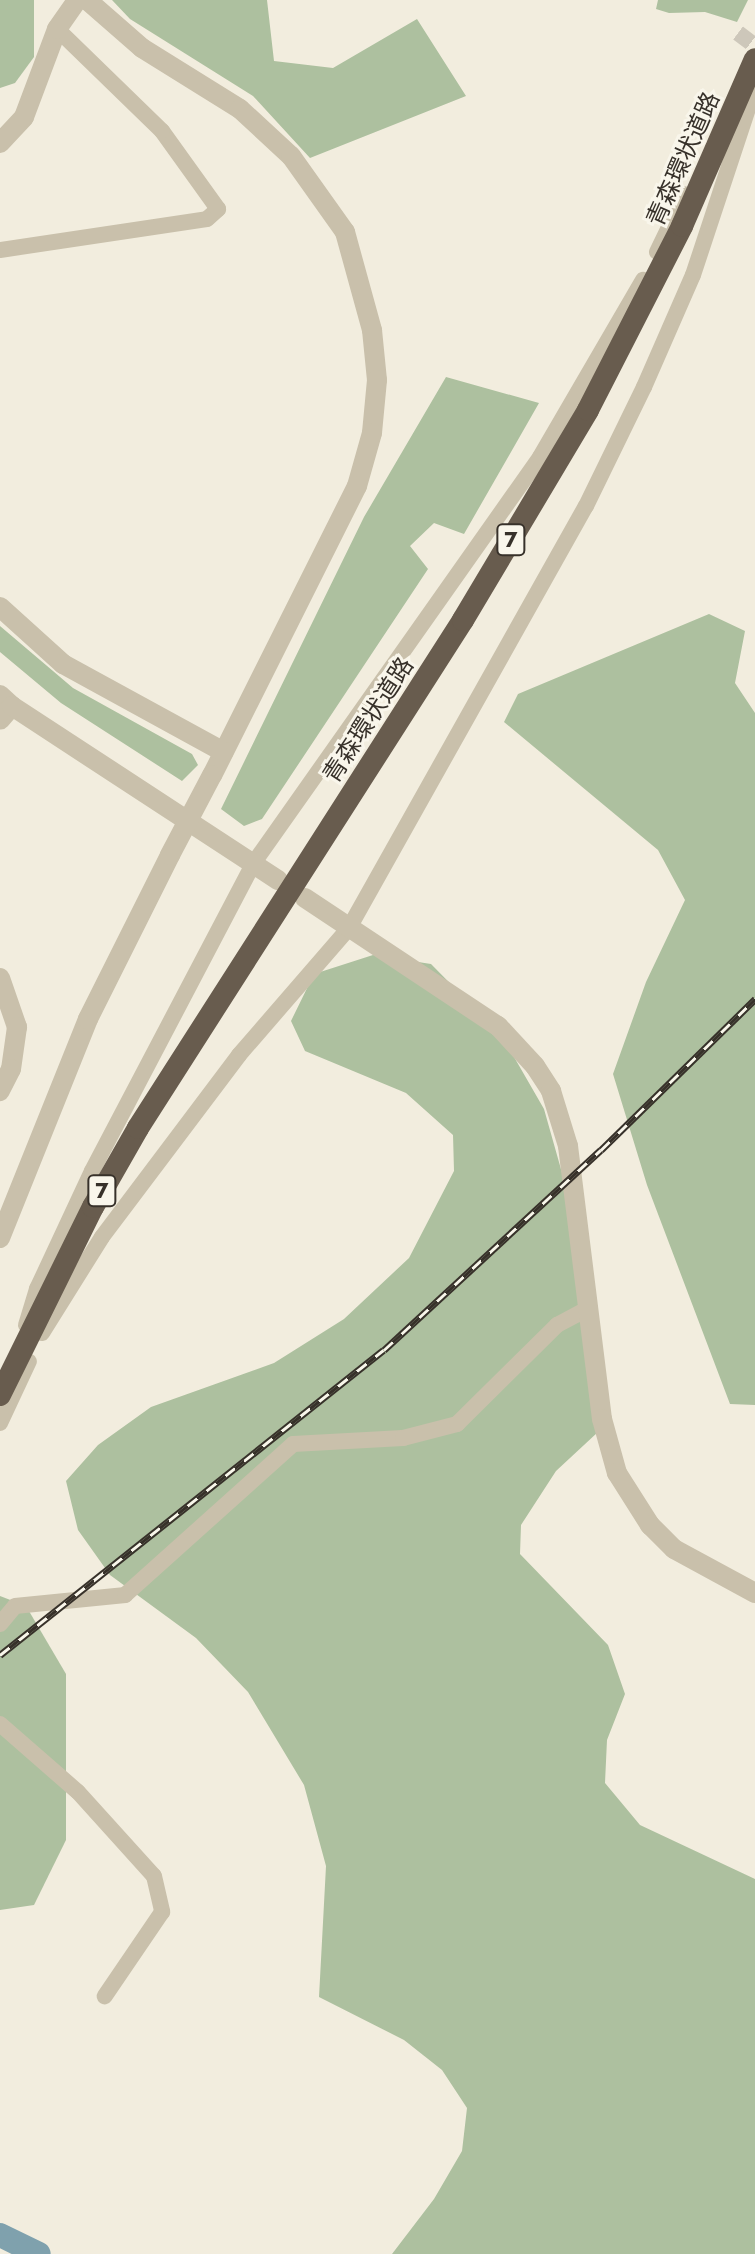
<!DOCTYPE html>
<meta charset="utf-8">
<style>
body{margin:0}
#map{position:relative;width:755px;height:2254px;overflow:hidden;background:#f2edde;font-family:Jost,"Noto Sans JP",sans-serif}
div>[style]{position:absolute}
.green>*{inset:0;background:#adc09f}
.river>*{height:24px;margin:-12px;padding:0 12px;transform-origin:12px;border-radius:12px;background:#7fa1ad}
.minor-tunnel>*{height:16px;margin-top:-8px;transform-origin:0;background:repeating-linear-gradient(90deg,#cdc7ba 0 16px,transparent 0 24px)}
.minor>*{height:16px;margin:-8px;padding:0 8px;transform-origin:8px;border-radius:8px;background:#c9c0ab}
.tertiary>*{height:20px;margin:-10px;padding:0 10px;transform-origin:10px;border-radius:10px;background:#c9c0ab}
.trunk>*{height:22px;margin:-11px;padding:0 11px;transform-origin:11px;border-radius:11px;background:#685c4e}
.rail>*{height:7px;margin-top:-3.5px;transform-origin:0;background:repeating-linear-gradient(90deg,#f9f6eb 0 12px,#37312a 0 24px);box-sizing:border-box;border-block:2px solid #37312a}
.tertiary-bridge>*{height:20px;margin:-10px;padding:0 10px;transform-origin:10px;border-radius:10px;background:#c9c0ab}
span{translate:-50% -50%;white-space:nowrap;text-align:center;line-height:1.15;-webkit-text-stroke:6px #f9f6eb;paint-order:stroke}
.shield-label span{padding:2px 6px;background:#f9f6eb;border:2px solid;border-radius:6px;-webkit-text-stroke-width:0}
.shield-label{font-size:22px;color:#37312a;font-weight:700}
.street-label{font-size:24px;color:#37312a}
</style>
<div id="map">
<div class="green">
<i style="clip-path:polygon(0 0,34px 0,34px 57px,15px 83px,0 88px)"></i>
<i style="clip-path:polygon(112px 0,267px 0,274px 61px,333px 68px,417px 19px,466px 96px,310px 158px,253px 96px,130px 19px)"></i>
<i style="clip-path:polygon(658px 0,748px 0,737px 22px,705px 12px,669px 13px,656px 9px)"></i>
<i style="clip-path:polygon(446px 377px,539px 403px,464px 534px,434px 523px,410px 546px,428px 569px,262px 819px,244px 826px,221px 809px,364px 517px)"></i>
<i style="clip-path:polygon(709px 614px,745px 631px,735px 683px,755px 713px,755px 1405px,730px 1404px,647px 1185px,613px 1074px,646px 982px,685px 900px,658px 850px,504px 722px,518px 694px)"></i>
<i style="clip-path:polygon(0 626px,73px 688px,192px 754px,198px 765px,182px 781px,61px 703px,0 652px)"></i>
<i style="clip-path:polygon(373px 955px,431px 964px,502px 1036px,544px 1109px,579px 1233px,598px 1432px,556px 1471px,521px 1525px,520px 1554px,608px 1645px,625px 1694px,607px 1740px,605px 1783px,640px 1825px,755px 1879px,755px 2254px,392px 2254px,434px 2199px,462px 2151px,467px 2108px,442px 2070px,404px 2040px,319px 1997px,326px 1866px,304px 1785px,248px 1692px,196px 1638px,110px 1575px,78px 1530px,66px 1481px,98px 1445px,151px 1407px,274px 1363px,344px 1319px,409px 1258px,454px 1171px,453px 1135px,406px 1093px,305px 1051px,291px 1021px,314px 974px)"></i>
<i style="clip-path:polygon(0 1596px,26px 1606px,66px 1674px,66px 1840px,34px 1905px,0 1910px)"></i>
</div>
<div class="river">
<i style="left:0;top:2235px;width:43px;rotate:26deg"></i>
</div>
<div class="minor-tunnel">
<i style="left:738px;top:33px;width:21px;rotate:37deg"></i>
</div>
<div class="minor">
<i style="left:0;top:250px;width:209px;rotate:-8.5deg"></i>
<i style="left:207px;top:219px;width:15px;rotate:-42deg"></i>
<i style="left:218px;top:209px;width:96px;rotate:-125.7deg"></i>
<i style="left:162px;top:131px;width:146px;rotate:-135.8deg"></i>
<i style="left:657px;top:252px;width:64px;rotate:-64.2deg"></i>
<i style="left:26px;top:1325px;width:38px;rotate:-73deg"></i>
<i style="left:37px;top:1289px;width:130px;rotate:-65deg"></i>
<i style="left:92px;top:1171px;width:347px;rotate:-62.3deg"></i>
<i style="left:253px;top:864px;width:498px;rotate:-54.8deg"></i>
<i style="left:540px;top:457px;width:205px;rotate:-59.8deg"></i>
<i style="left:42px;top:1333px;width:113px;rotate:-58deg"></i>
<i style="left:102px;top:1237px;width:228px;rotate:-53deg"></i>
<i style="left:239px;top:1055px;width:168px;rotate:-49.1deg"></i>
<i style="left:349px;top:928px;width:484px;rotate:-60.7deg"></i>
<i style="left:586px;top:506px;width:132px;rotate:-64deg"></i>
<i style="left:644px;top:387px;width:122px;rotate:-66.4deg"></i>
<i style="left:693px;top:275px;width:198px;rotate:-71.7deg"></i>
<i style="left:0;top:1423px;width:68px;rotate:-64.9deg"></i>
<i style="left:0;top:1624px;width:23px;rotate:-50deg"></i>
<i style="left:15px;top:1606px;width:111px;rotate:-5.7deg"></i>
<i style="left:125px;top:1595px;width:226px;rotate:-41.9deg"></i>
<i style="left:293px;top:1444px;width:110px;rotate:-3.1deg"></i>
<i style="left:403px;top:1438px;width:56px;rotate:-14.5deg"></i>
<i style="left:457px;top:1424px;width:141px;rotate:-44.7deg"></i>
<i style="left:557px;top:1325px;width:36px;rotate:-28deg"></i>
<i style="left:0;top:1724px;width:103px;rotate:41.1deg"></i>
<i style="left:78px;top:1792px;width:113px;rotate:47.9deg"></i>
<i style="left:154px;top:1876px;width:37px;rotate:77deg"></i>
<i style="left:162px;top:1912px;width:102px;rotate:124.2deg"></i>
</div>
<div class="tertiary">
<i style="left:87px;top:0;width:73px;rotate:41.1deg"></i>
<i style="left:142px;top:48px;width:115px;rotate:31.9deg"></i>
<i style="left:240px;top:109px;width:69px;rotate:42.7deg"></i>
<i style="left:291px;top:156px;width:93px;rotate:54.6deg"></i>
<i style="left:345px;top:232px;width:102px;rotate:74.6deg"></i>
<i style="left:372px;top:330px;width:50px;rotate:84.3deg"></i>
<i style="left:377px;top:380px;width:53px;rotate:95.4deg"></i>
<i style="left:372px;top:433px;width:55px;rotate:105.8deg"></i>
<i style="left:357px;top:486px;width:323px;rotate:116.6deg"></i>
<i style="left:0;top:143px;width:35px;rotate:-47deg"></i>
<i style="left:24px;top:117px;width:94px;rotate:-69.4deg"></i>
<i style="left:57px;top:29px;width:35px;rotate:-55deg"></i>
<i style="left:0;top:607px;width:85px;rotate:42.1deg"></i>
<i style="left:63px;top:664px;width:183px;rotate:28.7deg"></i>
<i style="left:0;top:695px;width:16px;rotate:43deg"></i>
<i style="left:12px;top:706px;width:18px;rotate:131deg"></i>
<i style="left:12px;top:706px;width:318px;rotate:33.2deg"></i>
<i style="left:305px;top:898px;width:232px;rotate:33.6deg"></i>
<i style="left:498px;top:1026px;width:54px;rotate:47.2deg"></i>
<i style="left:535px;top:1066px;width:30px;rotate:57deg"></i>
<i style="left:551px;top:1091px;width:58px;rotate:72.8deg"></i>
<i style="left:568px;top:1146px;width:275px;rotate:82.9deg"></i>
<i style="left:602px;top:1419px;width:56px;rotate:74.5deg"></i>
<i style="left:617px;top:1473px;width:62px;rotate:57.6deg"></i>
<i style="left:650px;top:1525px;width:34px;rotate:45deg"></i>
<i style="left:674px;top:1549px;width:92px;rotate:28.5deg"></i>
<i style="left:0;top:978px;width:52px;rotate:70.9deg"></i>
<i style="left:17px;top:1027px;width:42px;rotate:98.1deg"></i>
<i style="left:11px;top:1069px;width:25px;rotate:117deg"></i>
<i style="left:0;top:1238px;width:236px;rotate:-68.1deg"></i>
<i style="left:88px;top:1019px;width:183px;rotate:-63.4deg"></i>
</div>
<div class="trunk">
<i style="left:0;top:1395px;width:210px;rotate:-63.7deg"></i>
<i style="left:93px;top:1207px;width:91px;rotate:-60.3deg"></i>
<i style="left:138px;top:1128px;width:603px;rotate:-57.39deg"></i>
<i style="left:463px;top:620px;width:244px;rotate:-59.2deg"></i>
<i style="left:588px;top:410px;width:207px;rotate:-62.9deg"></i>
<i style="left:682px;top:226px;width:182px;rotate:-66.4deg"></i>
</div>
<div class="rail">
<i style="left:0;top:1655px;width:490px;rotate:-38.5deg"></i>
<i style="left:384px;top:1350px;width:295px;rotate:-42.7deg"></i>
<i style="left:601px;top:1150px;width:216px;rotate:-44.4deg"></i>
</div>
<div class="tertiary-bridge">
<i style="left:170px;top:855px;width:90px;rotate:-62.3deg"></i>
</div>
<div class="shield-label">
<span style="left:511px;top:540px">7</span>
<span style="left:102px;top:1191px">7</span>
</div>
<div class="street-label">
<span style="left:683px;top:159px;rotate:-66deg">青森環状道路</span>
<span style="left:368px;top:720px;rotate:-57deg">青森環状道路</span>
</div>
</div>
